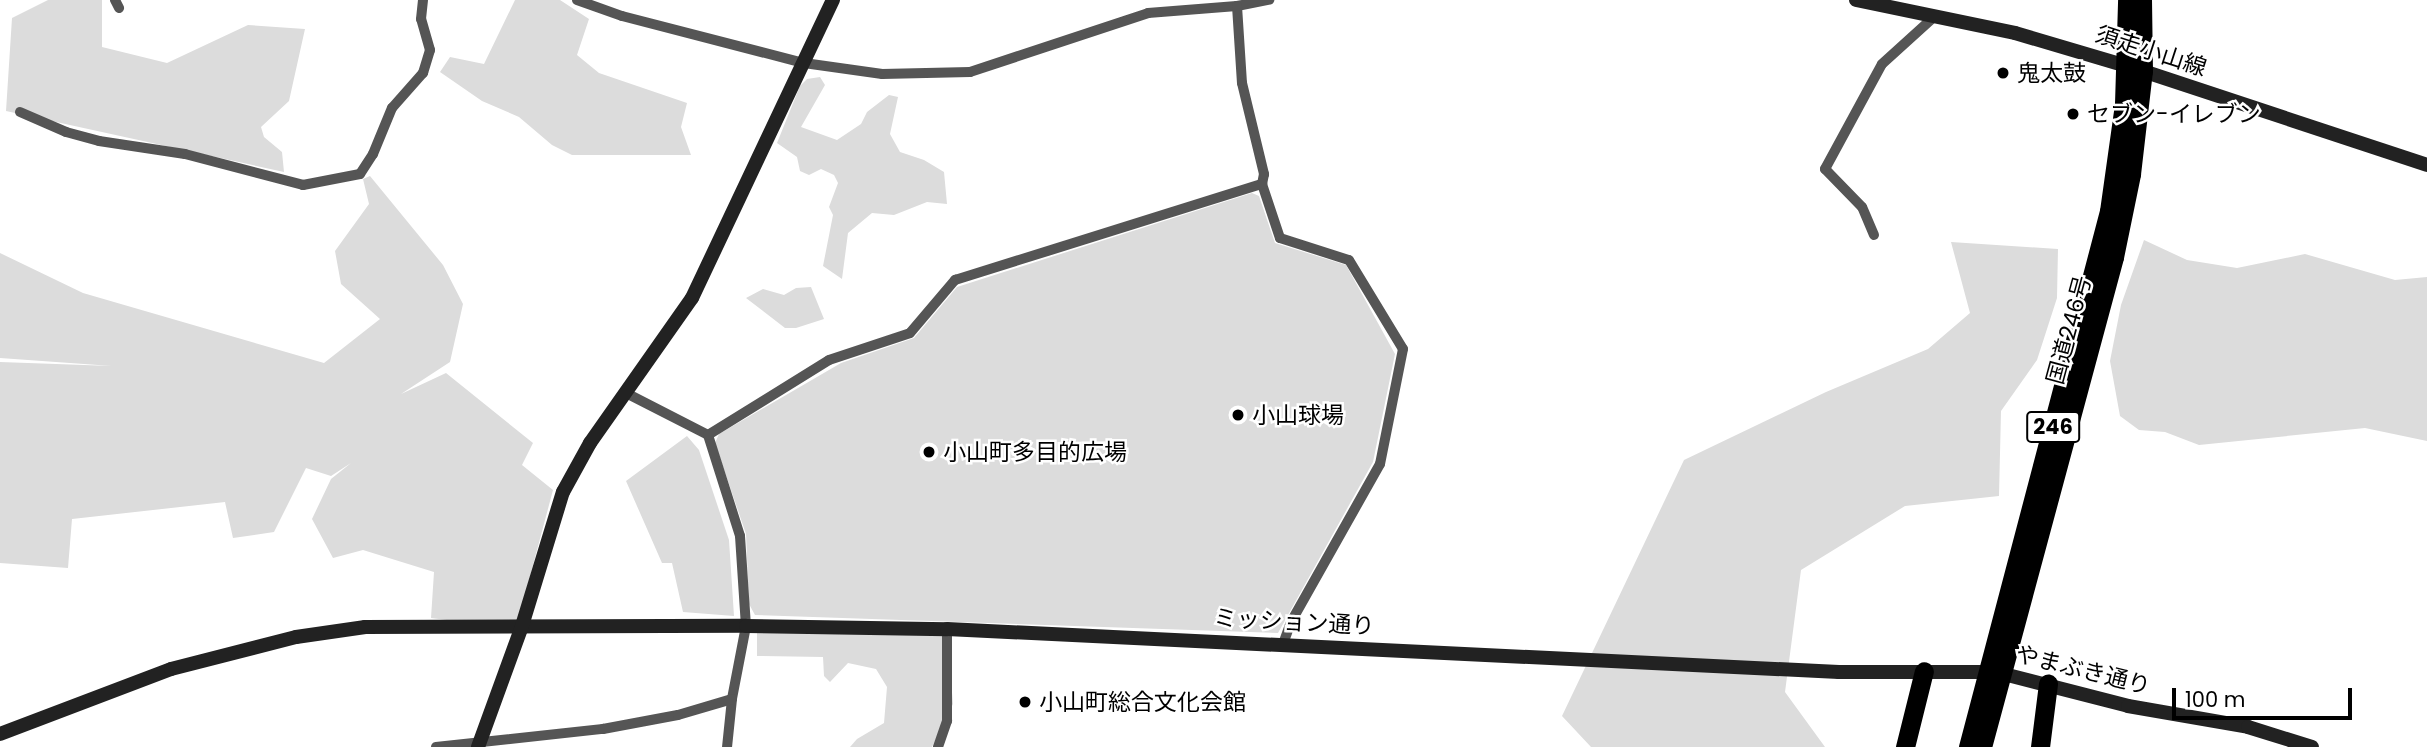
<!DOCTYPE html>
<meta charset="utf-8">
<style>
body{margin:0}
#map{position:relative;width:2427px;height:747px;overflow:hidden;background:#fff;font-family:Poppins,"Noto Sans JP",sans-serif}
div>[style]{position:absolute}
.green>*{inset:0;background:#dcdcdc}
.street>*{height:10px;margin:-5px;padding:0 5px;transform-origin:5px;border-radius:5px;background:#555}
.secondary>*{height:14px;margin:-7px;padding:0 7px;transform-origin:7px;border-radius:7px;background:#222}
.highway>*{height:19px;margin:-9.5px;padding:0 9.5px;transform-origin:9.5px;border-radius:9.5px;background:#000}
.dots>*{width:19px;height:19px;translate:-50% -50%;box-sizing:border-box;border:4px solid #fff;border-radius:50%}
span{translate:-50% -50%;white-space:nowrap;text-align:center;line-height:1.15;-webkit-text-stroke:5px #fff;paint-order:stroke}
.shield-label span{padding:2px 5px;background:#fff;border:2px solid;border-radius:5px;-webkit-text-stroke-width:0}
.shield-label{font-size:21px;color:#000;font-weight:700}
.street-label{font-size:23px;color:#000}
.poi-label{font-size:23px;color:#000}
.left{translate:0 -50%;text-align:left}
.scale{position:absolute;left:2172px;top:688px;width:180px;height:32px;box-sizing:border-box;border:4px solid #000;border-top:0;padding-left:9px;font-size:21px;line-height:24px;white-space:nowrap;color:#000;-webkit-text-stroke:5px #fff;paint-order:stroke}
</style>
<div id="map">
<div class="green">
<i style="clip-path:polygon(48px 0,102px 0,102px 47px,167px 63px,248px 25px,305px 29px,289px 101px,261px 127px,264px 137px,282px 152px,284px 172px,6px 111px,12px 18px)"></i>
<i style="clip-path:polygon(515px 0,560px 0,589px 19px,577px 55px,599px 73px,687px 103px,681px 127px,691px 155px,572px 155px,552px 145px,519px 117px,482px 101px,440px 72px,450px 57px,484px 64px)"></i>
<i style="clip-path:polygon(820px 77px,825px 85px,801px 127px,837px 140px,861px 124px,867px 112px,889px 95px,898px 97px,890px 134px,900px 152px,924px 160px,944px 172px,947px 204px,927px 202px,894px 215px,872px 213px,848px 233px,842px 279px,823px 266px,833px 215px,829px 207px,838px 183px,834px 175px,821px 169px,809px 175px,800px 171px,797px 157px,777px 143px,800px 86px,807px 79px)"></i>
<i style="clip-path:polygon(370px 176px,443px 265px,463px 304px,450px 362px,401px 394px,446px 373px,533px 443px,522px 465px,553px 490px,516px 629px,431px 618px,434px 572px,363px 550px,333px 558px,312px 519px,331px 479px,351px 463px,331px 476px,306px 468px,274px 532px,233px 538px,225px 502px,72px 519px,68px 568px,0 563px,0 362px,112px 366px,0 358px,0 253px,83px 293px,324px 363px,380px 319px,341px 284px,335px 251px,369px 204px,363px 179px)"></i>
<i style="clip-path:polygon(1252px 193px,1259px 196px,1275px 243px,1346px 265px,1395px 354px,1373px 462px,1278px 633px,755px 615px,749px 604px,746px 534px,715px 443px,719px 434px,841px 363px,914px 338px,957px 287px)"></i>
<i style="clip-path:polygon(2144px 240px,2187px 260px,2237px 268px,2305px 254px,2395px 280px,2427px 277px,2427px 441px,2365px 428px,2199px 445px,2165px 432px,2139px 430px,2120px 416px,2110px 361px,2121px 305px)"></i>
<i style="clip-path:polygon(1951px 242px,2058px 249px,2057px 298px,2037px 360px,2001px 411px,1999px 496px,1905px 506px,1801px 570px,1785px 692px,1825px 747px,1591px 747px,1562px 716px,1684px 460px,1826px 392px,1928px 349px,1970px 313px)"></i>
<i style="clip-path:polygon(811px 287px,824px 319px,796px 328px,785px 328px,746px 298px,763px 289px,784px 295px,796px 288px)"></i>
<i style="clip-path:polygon(687px 436px,699px 450px,729px 540px,734px 616px,683px 612px,672px 563px,662px 563px,626px 481px)"></i>
<i style="clip-path:polygon(757px 629px,947px 633px,953px 704px,932px 747px,850px 747px,857px 739px,884px 723px,887px 687px,876px 669px,848px 663px,830px 682px,824px 676px,823px 657px,757px 656px)"></i>
</div>
<div class="street">
<i style="left:115px;top:0;width:9px;rotate:63deg"></i>
<i style="left:577px;top:0;width:48px;rotate:19.6deg"></i>
<i style="left:622px;top:16px;width:188px;rotate:14.5deg"></i>
<i style="left:804px;top:63px;width:79px;rotate:8deg"></i>
<i style="left:882px;top:74px;width:88px;rotate:-1.3deg"></i>
<i style="left:970px;top:72px;width:188px;rotate:-18.3deg"></i>
<i style="left:1148px;top:13px;width:89px;rotate:-4.5deg"></i>
<i style="left:1237px;top:6px;width:33px;rotate:-11deg"></i>
<i style="left:1237px;top:6px;width:77px;rotate:86.3deg"></i>
<i style="left:1242px;top:83px;width:94px;rotate:76.4deg"></i>
<i style="left:1264px;top:174px;width:10px;rotate:101deg"></i>
<i style="left:1262px;top:184px;width:57px;rotate:71.6deg"></i>
<i style="left:1280px;top:238px;width:72px;rotate:17.7deg"></i>
<i style="left:1349px;top:260px;width:104px;rotate:58.8deg"></i>
<i style="left:1403px;top:349px;width:117px;rotate:101.3deg"></i>
<i style="left:1380px;top:464px;width:181px;rotate:119.4deg"></i>
<i style="left:1291px;top:622px;width:23px;rotate:110deg"></i>
<i style="left:20px;top:112px;width:50px;rotate:23.5deg"></i>
<i style="left:66px;top:132px;width:34px;rotate:15deg"></i>
<i style="left:99px;top:141px;width:87px;rotate:8.6deg"></i>
<i style="left:185px;top:154px;width:122px;rotate:14.7deg"></i>
<i style="left:303px;top:185px;width:58px;rotate:-10.9deg"></i>
<i style="left:360px;top:174px;width:24px;rotate:-57deg"></i>
<i style="left:373px;top:154px;width:50px;rotate:-67.6deg"></i>
<i style="left:392px;top:108px;width:47px;rotate:-48.5deg"></i>
<i style="left:423px;top:73px;width:24px;rotate:-73deg"></i>
<i style="left:430px;top:50px;width:32px;rotate:-106deg"></i>
<i style="left:421px;top:19px;width:19px;rotate:-84deg"></i>
<i style="left:1874px;top:235px;width:30px;rotate:-113deg"></i>
<i style="left:1862px;top:207px;width:53px;rotate:-134.2deg"></i>
<i style="left:1825px;top:169px;width:119px;rotate:-61.5deg"></i>
<i style="left:1882px;top:64px;width:73px;rotate:-42.2deg"></i>
<i style="left:626px;top:393px;width:92px;rotate:27.1deg"></i>
<i style="left:708px;top:435px;width:106px;rotate:72.4deg"></i>
<i style="left:740px;top:536px;width:90px;rotate:86.2deg"></i>
<i style="left:746px;top:626px;width:74px;rotate:100.9deg"></i>
<i style="left:732px;top:699px;width:48px;rotate:95.9deg"></i>
<i style="left:708px;top:435px;width:142px;rotate:-31.8deg"></i>
<i style="left:829px;top:360px;width:85px;rotate:-18.4deg"></i>
<i style="left:910px;top:333px;width:70px;rotate:-49.7deg"></i>
<i style="left:955px;top:280px;width:322px;rotate:-17.4deg"></i>
<i style="left:436px;top:747px;width:168px;rotate:-6.2deg"></i>
<i style="left:603px;top:729px;width:76px;rotate:-10.6deg"></i>
<i style="left:678px;top:715px;width:56px;rotate:-16.5deg"></i>
<i style="left:938px;top:747px;width:28px;rotate:-71deg"></i>
<i style="left:947px;top:721px;width:92px;rotate:-90deg"></i>
</div>
<div class="secondary">
<i style="left:1856px;top:0;width:162px;rotate:11.7deg"></i>
<i style="left:2015px;top:33px;width:134px;rotate:16.5deg"></i>
<i style="left:2143px;top:71px;width:299px;rotate:18.3deg"></i>
<i style="left:0;top:734px;width:183px;rotate:-20.8deg"></i>
<i style="left:171px;top:669px;width:129px;rotate:-14.4deg"></i>
<i style="left:296px;top:637px;width:70px;rotate:-8.2deg"></i>
<i style="left:365px;top:627px;width:381px;rotate:-0.2deg"></i>
<i style="left:746px;top:626px;width:201px;rotate:0.9deg"></i>
<i style="left:947px;top:629px;width:893px;rotate:2.76deg"></i>
<i style="left:1839px;top:672px;width:157px"></i>
<i style="left:1996px;top:672px;width:136px;rotate:14.4deg"></i>
<i style="left:2128px;top:706px;width:122px;rotate:9.9deg"></i>
<i style="left:2248px;top:727px;width:67px;rotate:17.4deg"></i>
<i style="left:478px;top:747px;width:126px;rotate:-70deg"></i>
<i style="left:521px;top:629px;width:143px;rotate:-73deg"></i>
<i style="left:563px;top:492px;width:56px;rotate:-61.1deg"></i>
<i style="left:590px;top:443px;width:177px;rotate:-54.9deg"></i>
<i style="left:692px;top:298px;width:330px;rotate:-64.7deg"></i>
</div>
<div class="highway">
<i style="left:1905px;top:747px;width:78px;rotate:-76deg"></i>
<i style="left:1968px;top:747px;width:554px;rotate:-75.26deg"></i>
<i style="left:2109px;top:211px;width:108px;rotate:-82deg"></i>
<i style="left:2124px;top:104px;width:104px;rotate:-88.3deg"></i>
<i style="left:1982px;top:747px;width:507px;rotate:-74.92deg"></i>
<i style="left:2114px;top:257px;width:85px;rotate:-78.4deg"></i>
<i style="left:2131px;top:174px;width:104px;rotate:-83.4deg"></i>
<i style="left:2143px;top:71px;width:71px;rotate:-90.8deg"></i>
<i style="left:2040px;top:747px;width:64px;rotate:-82.8deg"></i>
</div>
<div class="dots">
<i style="left:2003px;top:73px;background:#000"></i>
<i style="left:2073px;top:114px;background:#000"></i>
<i style="left:1238px;top:415px;background:#000"></i>
<i style="left:929px;top:452px;background:#000"></i>
<i style="left:1025px;top:702px;background:#000"></i>
</div>
<div class="shield-label">
<span style="left:2053px;top:427px">246</span>
</div>
<div class="street-label">
<span style="left:2151px;top:51px;rotate:18deg">須走小山線</span>
<span style="left:2069px;top:330px;rotate:-75deg">国道246号</span>
<span style="left:1294px;top:622px;rotate:3deg">ミッション通り</span>
<span style="left:2083px;top:670px;rotate:14deg">やまぶき通り</span>
</div>
<div class="poi-label">
<span class="left" style="left:2017px;top:73px">鬼太鼓</span>
<span class="left" style="left:2087px;top:114px">セブン-イレブン</span>
<span class="left" style="left:1252px;top:415px">小山球場</span>
<span class="left" style="left:943px;top:452px">小山町多目的広場</span>
<span class="left" style="left:1039px;top:702px">小山町総合文化会館</span>
</div>
<div class="scale">100 m</div>
</div>
